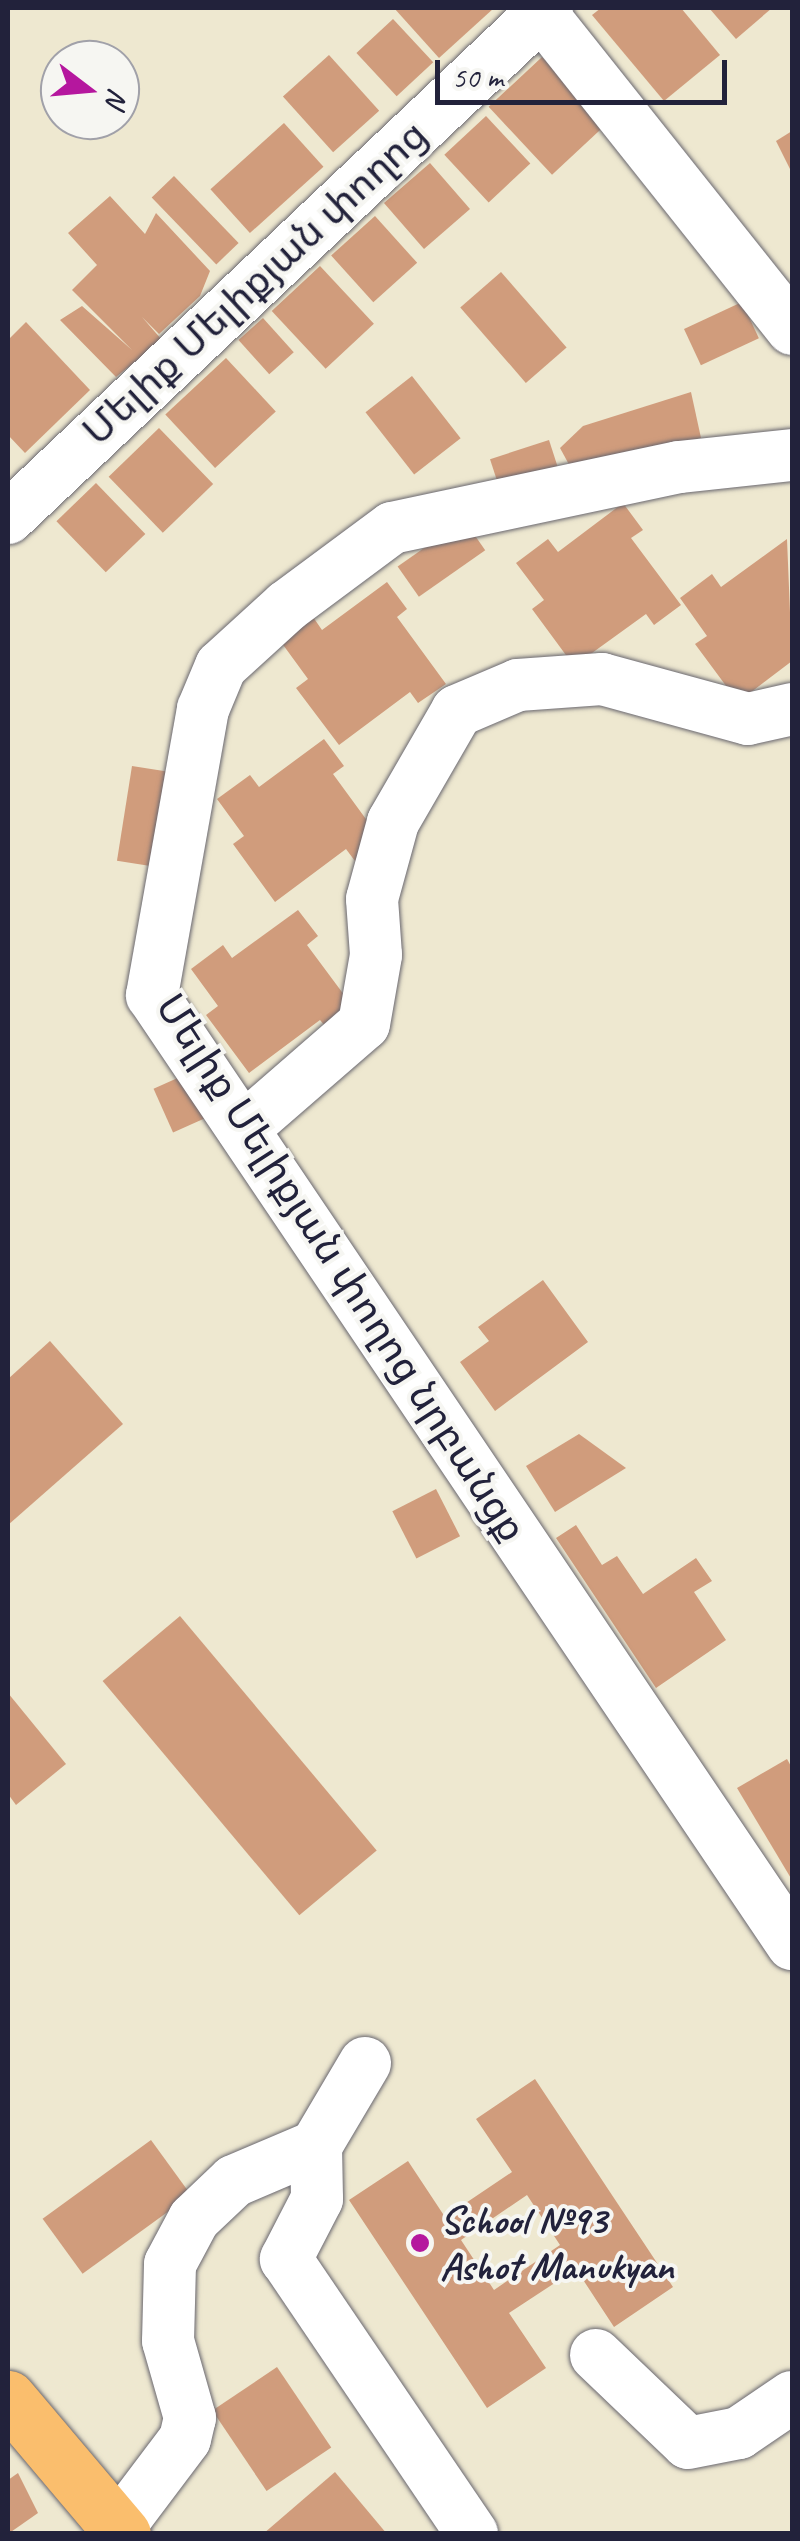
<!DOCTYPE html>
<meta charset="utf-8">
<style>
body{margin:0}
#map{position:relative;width:800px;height:2541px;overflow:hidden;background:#eee8d0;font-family:Caveat,"Noto Sans Armenian",sans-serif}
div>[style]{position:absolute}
.building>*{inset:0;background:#d09c7c;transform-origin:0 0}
.roads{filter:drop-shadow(0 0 2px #69676f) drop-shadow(0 0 2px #69676f)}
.minor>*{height:52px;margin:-26px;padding:0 26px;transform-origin:26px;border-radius:26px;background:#fff}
.major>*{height:55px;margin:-27.5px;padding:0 27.5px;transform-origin:27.5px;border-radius:27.5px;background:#fabe6d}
.dots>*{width:28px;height:28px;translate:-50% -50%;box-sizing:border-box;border:5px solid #f6f6f2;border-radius:50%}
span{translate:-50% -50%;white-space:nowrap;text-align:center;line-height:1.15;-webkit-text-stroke:8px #f6f6f2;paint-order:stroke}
.street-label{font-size:40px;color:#22223b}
.poi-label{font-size:40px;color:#22223b;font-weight:700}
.left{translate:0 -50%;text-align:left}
.frame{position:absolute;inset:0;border:10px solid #22223b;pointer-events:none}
.north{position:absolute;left:40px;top:40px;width:100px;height:100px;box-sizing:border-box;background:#f6f6f2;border:2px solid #a1a1a9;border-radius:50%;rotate:106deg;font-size:28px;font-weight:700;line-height:40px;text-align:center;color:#22223b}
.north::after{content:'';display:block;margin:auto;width:35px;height:45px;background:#b5179e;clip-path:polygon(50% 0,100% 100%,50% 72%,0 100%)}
.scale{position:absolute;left:435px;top:60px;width:292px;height:45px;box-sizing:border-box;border:5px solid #22223b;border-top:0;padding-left:12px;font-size:30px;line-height:35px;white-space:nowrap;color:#22223b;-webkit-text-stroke:8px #f6f6f2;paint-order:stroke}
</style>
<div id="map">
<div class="building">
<i style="clip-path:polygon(394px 8px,494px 8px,439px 58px)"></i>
<i style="clip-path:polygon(601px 8px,681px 8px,720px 55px,664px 101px,592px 15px)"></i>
<i style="clip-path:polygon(709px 8px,772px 8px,736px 39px)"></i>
<i style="left:393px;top:19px;width:59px;height:50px;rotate:47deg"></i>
<i style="left:329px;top:55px;width:75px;height:62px;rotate:48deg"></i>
<i style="left:542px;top:57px;width:93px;height:73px;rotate:47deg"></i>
<i style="left:486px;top:116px;width:65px;height:57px;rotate:47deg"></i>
<i style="left:284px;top:123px;width:59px;height:99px;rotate:48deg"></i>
<i style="clip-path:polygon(792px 131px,792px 173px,776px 141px)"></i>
<i style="left:430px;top:163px;width:61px;height:61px;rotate:49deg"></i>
<i style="left:174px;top:176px;width:93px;height:31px;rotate:46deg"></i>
<i style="clip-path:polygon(110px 196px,145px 234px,156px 213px,210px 271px,200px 296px,159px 334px,142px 317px,162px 340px,116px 377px,60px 320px,82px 306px,132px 350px,72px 290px,97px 265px,68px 233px)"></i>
<i style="left:375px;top:216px;width:63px;height:59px;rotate:48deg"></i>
<i style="left:320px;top:266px;width:79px;height:66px;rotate:47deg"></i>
<i style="left:501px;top:272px;width:100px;height:54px;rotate:49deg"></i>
<i style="left:742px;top:302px;width:40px;height:64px;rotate:65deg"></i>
<i style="left:263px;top:318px;width:46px;height:33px;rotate:48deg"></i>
<i style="clip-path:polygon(26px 322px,90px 390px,25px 453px,8px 435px,8px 340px)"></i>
<i style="left:226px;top:358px;width:73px;height:83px;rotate:47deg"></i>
<i style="left:412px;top:376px;width:79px;height:59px;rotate:52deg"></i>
<i style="clip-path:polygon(691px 392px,701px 438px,572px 470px,560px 448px,583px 426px)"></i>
<i style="left:159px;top:428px;width:78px;height:70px;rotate:46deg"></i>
<i style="left:549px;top:440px;width:33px;height:62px;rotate:72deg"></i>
<i style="left:96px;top:483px;width:71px;height:55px;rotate:46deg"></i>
<i style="clip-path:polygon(623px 503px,643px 530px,631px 538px,681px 605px,654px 625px,646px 614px,574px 666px,532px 609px,544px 600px,516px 563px,548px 539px,558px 552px)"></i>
<i style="left:464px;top:520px;width:37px;height:81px;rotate:55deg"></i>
<i style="clip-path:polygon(787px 539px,792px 661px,738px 702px,695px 644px,707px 636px,680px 598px,712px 574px,721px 587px)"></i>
<i style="clip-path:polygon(387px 582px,407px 609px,397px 617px,446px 684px,418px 703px,410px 692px,339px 745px,296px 688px,308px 679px,281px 642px,313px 617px,322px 630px)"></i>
<i style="clip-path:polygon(324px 739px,344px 766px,333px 774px,382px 841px,355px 861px,346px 849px,275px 902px,233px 844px,244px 836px,217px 799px,250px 775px,259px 787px)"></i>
<i style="left:132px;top:766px;width:37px;height:96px;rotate:9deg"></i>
<i style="clip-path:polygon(298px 910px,318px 936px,307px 945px,356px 1011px,329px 1031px,320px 1020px,249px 1073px,206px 1015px,218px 1006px,191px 969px,223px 945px,232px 958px)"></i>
<i style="left:191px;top:1072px;width:48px;height:41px;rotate:66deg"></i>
<i style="clip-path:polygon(543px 1280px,588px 1342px,495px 1411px,460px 1362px,489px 1341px,478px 1327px)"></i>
<i style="clip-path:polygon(50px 1341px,123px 1424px,8px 1525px,8px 1379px)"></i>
<i style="clip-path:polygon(579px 1434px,626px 1468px,555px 1512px,526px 1466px)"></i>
<i style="left:436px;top:1489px;width:53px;height:49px;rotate:63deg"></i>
<i style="clip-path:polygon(576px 1525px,602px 1565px,617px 1556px,643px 1594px,696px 1558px,712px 1581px,694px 1592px,726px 1640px,656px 1688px,556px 1538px)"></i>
<i style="left:180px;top:1616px;width:306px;height:101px;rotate:50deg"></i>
<i style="clip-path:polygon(8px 1693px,66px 1764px,16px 1805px,8px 1794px)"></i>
<i style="clip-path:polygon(787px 1759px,792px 1768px,792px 1880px,737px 1788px)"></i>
<i style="clip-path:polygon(evenodd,535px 2079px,673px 2287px,614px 2327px,576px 2269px,509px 2313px,546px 2368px,487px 2408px,349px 2200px,408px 2161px,445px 2217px,512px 2172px,476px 2119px,535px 2079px,527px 2195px,560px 2245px,494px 2290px,461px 2240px,527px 2195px)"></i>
<i style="left:151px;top:2140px;width:68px;height:134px;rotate:54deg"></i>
<i style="left:277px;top:2367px;width:97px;height:78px;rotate:56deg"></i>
<i style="clip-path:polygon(335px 2472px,387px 2534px,263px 2534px)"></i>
<i style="clip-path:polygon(18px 2473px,38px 2513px,8px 2534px,8px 2480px)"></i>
</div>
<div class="roads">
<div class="minor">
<i style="left:537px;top:8px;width:410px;rotate:51.5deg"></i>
<i style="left:792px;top:455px;width:114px;rotate:173.9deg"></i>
<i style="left:679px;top:467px;width:293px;rotate:168deg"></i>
<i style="left:392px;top:528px;width:131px;rotate:143.4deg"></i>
<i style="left:287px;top:606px;width:89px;rotate:137.7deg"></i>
<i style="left:221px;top:666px;width:47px;rotate:112.7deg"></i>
<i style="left:203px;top:709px;width:291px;rotate:100.1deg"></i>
<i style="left:152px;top:995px;width:1145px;rotate:56deg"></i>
<i style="left:8px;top:518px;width:742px;rotate:-43.42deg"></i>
<i style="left:243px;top:1129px;width:160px;rotate:-41deg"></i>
<i style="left:364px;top:1024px;width:70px;rotate:-80.1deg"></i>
<i style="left:376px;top:955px;width:56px;rotate:-94.1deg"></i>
<i style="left:372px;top:899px;width:80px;rotate:-74.7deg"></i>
<i style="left:393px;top:822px;width:128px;rotate:-60deg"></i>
<i style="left:457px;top:711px;width:66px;rotate:-23.1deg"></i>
<i style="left:518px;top:685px;width:84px;rotate:-4.1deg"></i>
<i style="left:602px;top:679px;width:151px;rotate:15.3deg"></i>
<i style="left:748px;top:719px;width:45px;rotate:-12.8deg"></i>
<i style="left:365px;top:2063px;width:96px;rotate:120.6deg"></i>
<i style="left:316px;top:2146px;width:53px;rotate:88.9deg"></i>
<i style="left:317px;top:2199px;width:68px;rotate:117.3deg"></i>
<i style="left:286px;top:2259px;width:332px;rotate:55.9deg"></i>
<i style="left:596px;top:2355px;width:127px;rotate:43.7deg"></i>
<i style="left:688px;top:2443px;width:52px;rotate:-11.1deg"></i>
<i style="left:739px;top:2433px;width:64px;rotate:-34.2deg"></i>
<i style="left:118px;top:2528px;width:111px;rotate:-53deg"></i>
<i style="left:185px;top:2439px;width:22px;rotate:-77deg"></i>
<i style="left:190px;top:2418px;width:80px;rotate:-105.9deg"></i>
<i style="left:168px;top:2341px;width:77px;rotate:-88.5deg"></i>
<i style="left:170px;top:2264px;width:51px;rotate:-61.9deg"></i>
<i style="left:194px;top:2219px;width:55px;rotate:-43.5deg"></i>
<i style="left:234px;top:2181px;width:89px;rotate:-23.1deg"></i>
</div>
<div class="major">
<i style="left:8px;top:2398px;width:178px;rotate:49.8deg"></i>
</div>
</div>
<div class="dots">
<i style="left:420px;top:2243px;background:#b5179e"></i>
</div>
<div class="street-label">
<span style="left:255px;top:283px;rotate:-43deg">Մելիք Մելիքյան փողոց</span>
<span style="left:341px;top:1268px;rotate:57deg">Մելիք Մելիքյան փողոց նրբանցք</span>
</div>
<div class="poi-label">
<span class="left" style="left:440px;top:2243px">School №93<br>Ashot Manukyan</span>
</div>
<div class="frame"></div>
<div class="north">N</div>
<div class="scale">50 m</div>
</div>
